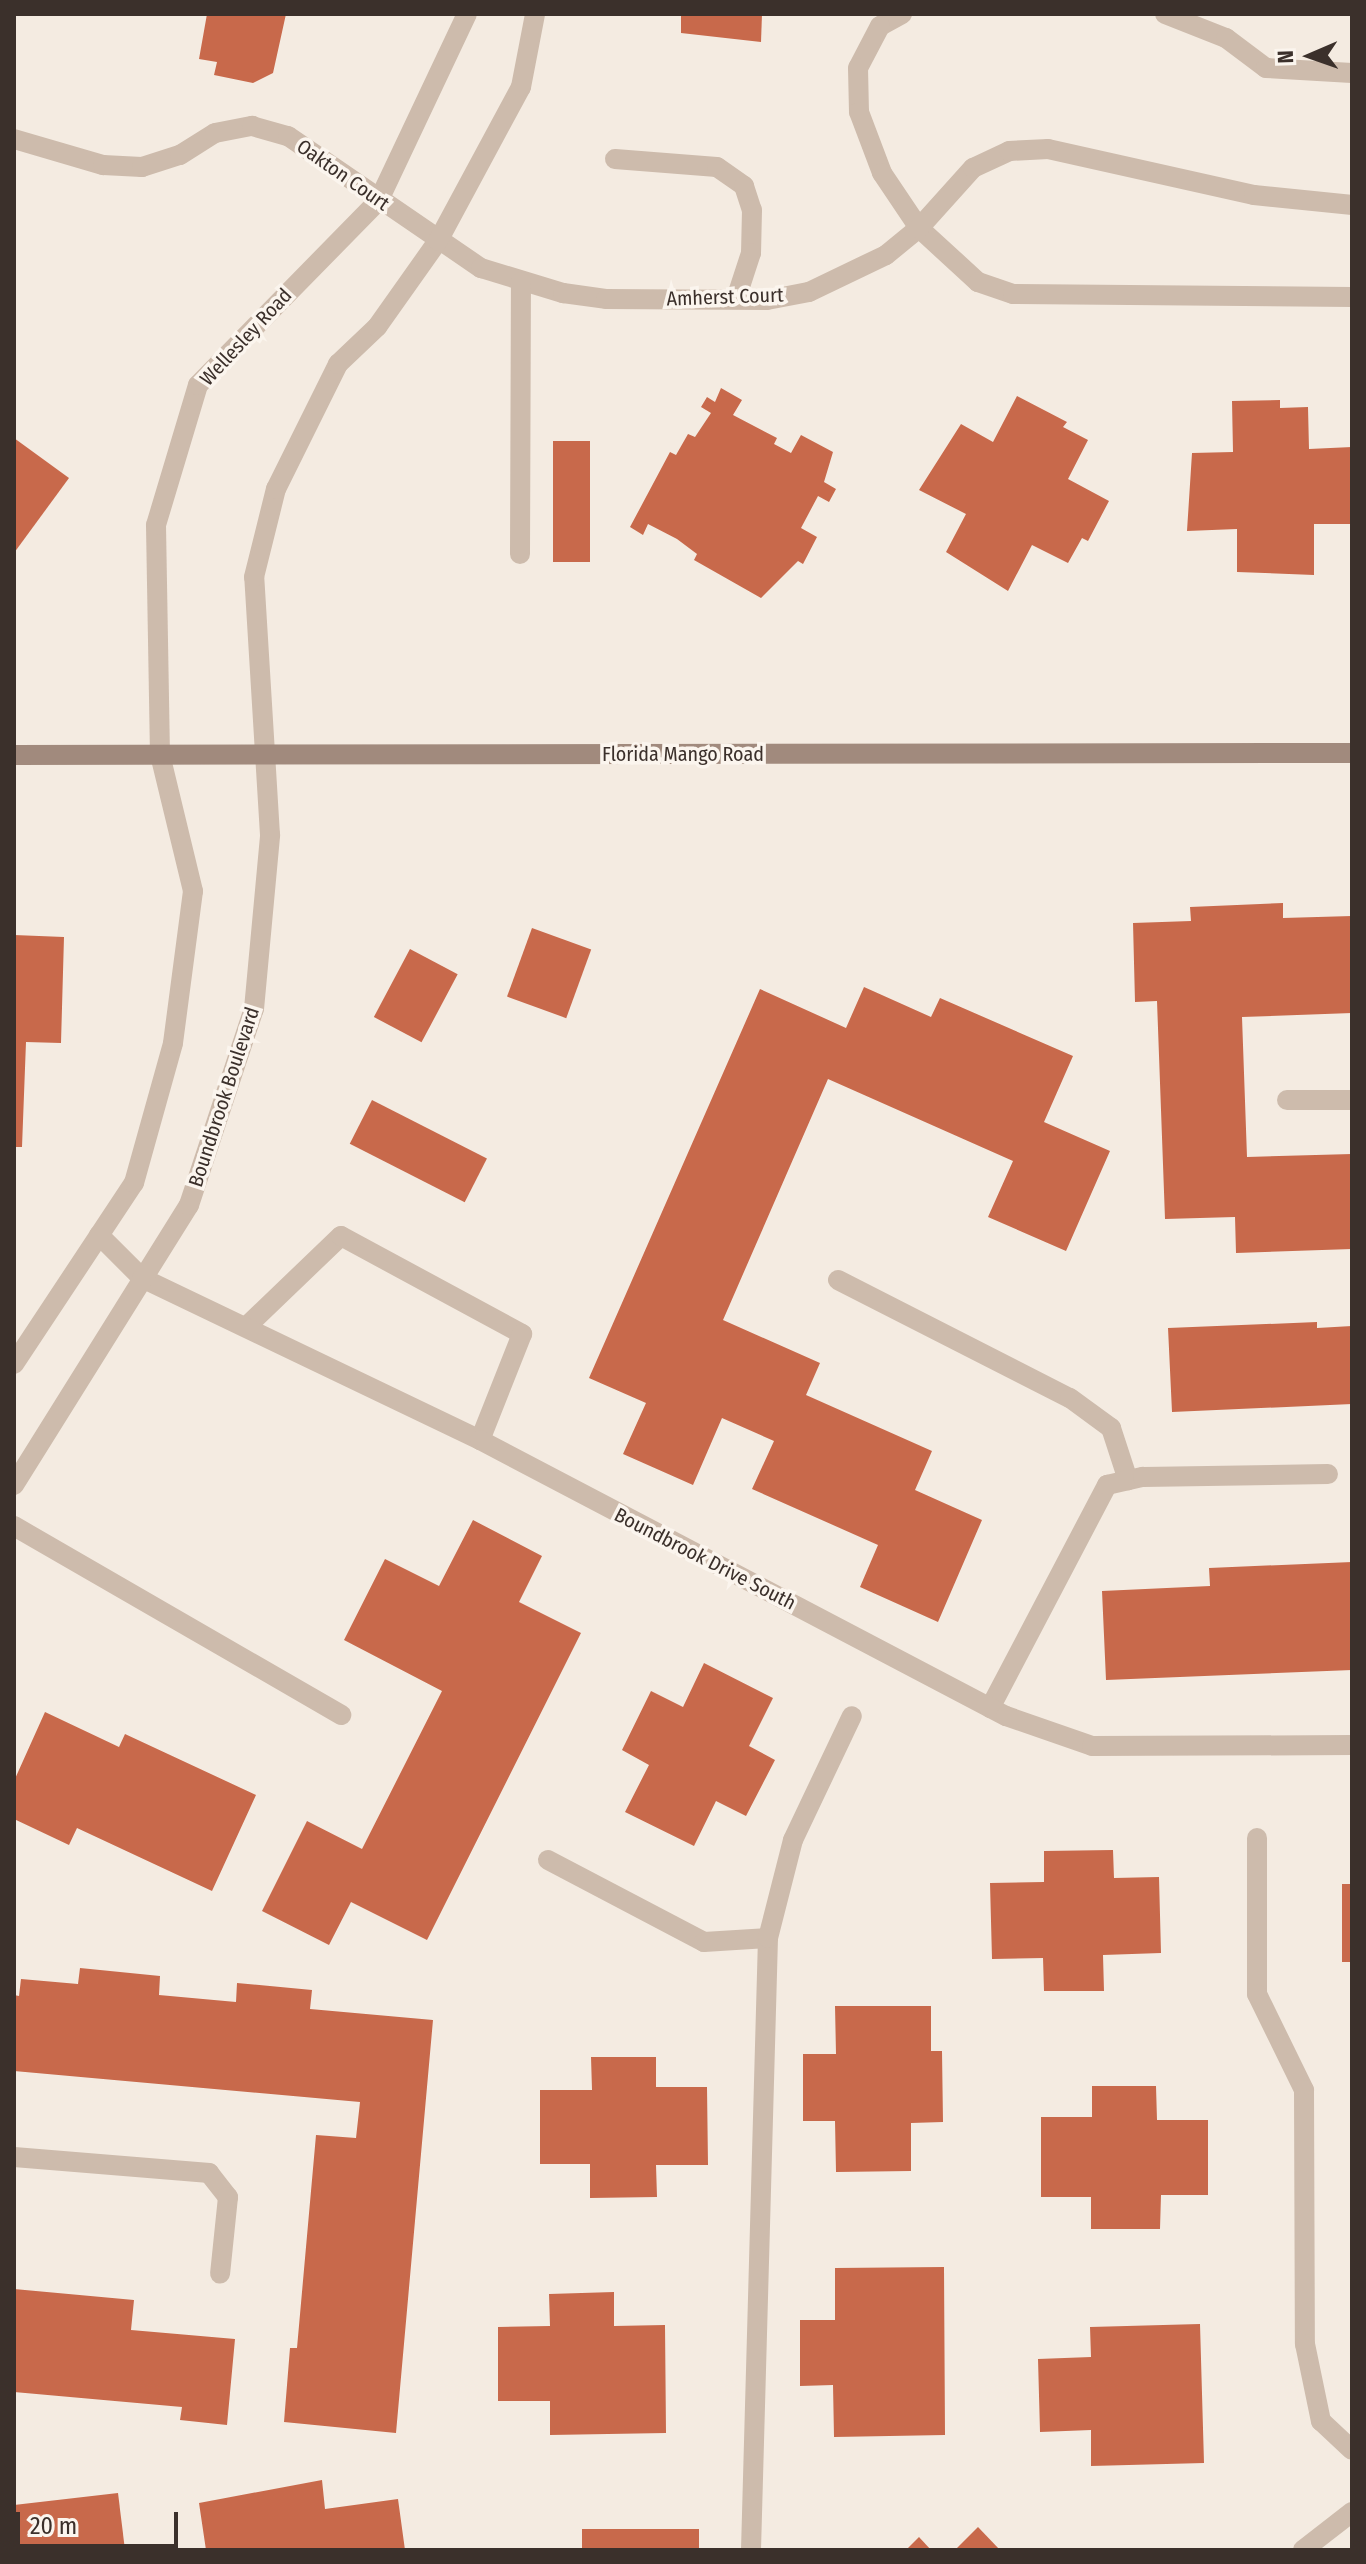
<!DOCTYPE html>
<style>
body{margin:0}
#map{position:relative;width:1366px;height:2564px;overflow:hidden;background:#f4ebe1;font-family:"Fira Sans Condensed",sans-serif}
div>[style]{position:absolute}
.building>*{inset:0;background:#c8694b;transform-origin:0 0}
.lane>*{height:20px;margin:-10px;padding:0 10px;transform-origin:10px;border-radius:10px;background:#cdbbac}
.street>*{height:20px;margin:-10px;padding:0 10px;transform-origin:10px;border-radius:10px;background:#cdbbac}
.secondary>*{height:20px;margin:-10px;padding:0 10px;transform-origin:10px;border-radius:10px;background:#a18a7d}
span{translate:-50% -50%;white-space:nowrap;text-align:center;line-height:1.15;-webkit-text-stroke:7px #fbf5ee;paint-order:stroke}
.street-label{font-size:20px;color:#3b302b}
.frame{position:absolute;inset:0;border:16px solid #3b302b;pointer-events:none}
.north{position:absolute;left:1270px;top:16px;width:80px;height:80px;-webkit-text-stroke:6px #fbf5ee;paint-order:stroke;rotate:268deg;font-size:22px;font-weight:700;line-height:32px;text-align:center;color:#3b302b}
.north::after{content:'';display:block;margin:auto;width:28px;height:36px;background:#3b302b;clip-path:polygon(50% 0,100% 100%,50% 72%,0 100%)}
.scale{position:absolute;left:16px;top:2512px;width:162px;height:36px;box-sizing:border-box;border:4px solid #3b302b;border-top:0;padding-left:10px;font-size:24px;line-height:28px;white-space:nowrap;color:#3b302b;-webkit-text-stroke:6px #fbf5ee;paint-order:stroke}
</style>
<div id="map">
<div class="building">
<i style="clip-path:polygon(207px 14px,286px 14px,273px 73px,253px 83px,214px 75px,217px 62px,199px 59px)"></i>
<i style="clip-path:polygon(681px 14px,762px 14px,761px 42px,681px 33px)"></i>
<i style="clip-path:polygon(721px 388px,742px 400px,733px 415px,777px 438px,774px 444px,791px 453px,801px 435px,833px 452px,824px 482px,836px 489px,829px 502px,818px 496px,801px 528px,817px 537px,803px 564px,798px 561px,761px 598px,694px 560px,697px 554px,677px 539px,648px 524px,643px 535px,630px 527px,670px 452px,676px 455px,688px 434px,695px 437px,711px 413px,701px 407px,707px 397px,715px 402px)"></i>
<i style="clip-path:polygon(1017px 396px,1067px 422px,1063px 427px,1088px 440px,1068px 479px,1109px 501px,1088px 541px,1082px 538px,1068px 563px,1032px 545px,1008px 591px,946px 552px,966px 514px,919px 490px,961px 424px,993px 442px)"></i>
<i style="clip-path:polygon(1280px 400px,1280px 408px,1308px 407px,1309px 449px,1352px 447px,1352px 524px,1314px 524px,1314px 575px,1237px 572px,1237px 529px,1187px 531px,1192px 453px,1233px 452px,1232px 401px)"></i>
<i style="clip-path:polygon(14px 438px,69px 478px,14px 553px)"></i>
<i style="left:553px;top:441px;width:37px;height:121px"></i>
<i style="clip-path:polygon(1283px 903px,1283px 918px,1352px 916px,1352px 1013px,1242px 1017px,1247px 1157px,1352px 1154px,1352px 1249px,1236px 1253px,1235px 1217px,1165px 1219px,1157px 1001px,1135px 1002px,1133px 923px,1191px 921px,1190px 907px)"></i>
<i style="left:532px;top:928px;width:63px;height:73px;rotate:20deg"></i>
<i style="clip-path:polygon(14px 935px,64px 937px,61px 1043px,26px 1042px,22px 1147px,14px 1147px)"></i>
<i style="left:410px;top:949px;width:54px;height:77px;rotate:28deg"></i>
<i style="clip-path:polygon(864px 987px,931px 1017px,940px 998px,1073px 1056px,1044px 1122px,1110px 1151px,1066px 1251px,988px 1217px,1013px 1161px,828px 1079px,723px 1320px,820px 1363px,806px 1395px,932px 1451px,915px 1490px,982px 1520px,938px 1622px,860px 1587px,878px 1545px,752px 1489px,774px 1441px,722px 1418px,693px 1485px,623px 1454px,646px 1403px,589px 1378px,760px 989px,846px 1028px)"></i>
<i style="left:372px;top:1100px;width:129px;height:49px;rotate:27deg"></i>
<i style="clip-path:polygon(1317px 1322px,1317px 1328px,1352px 1326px,1352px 1404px,1172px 1412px,1168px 1328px)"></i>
<i style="clip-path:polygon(473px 1520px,542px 1556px,519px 1602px,581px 1633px,427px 1940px,351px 1902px,329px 1945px,262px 1911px,307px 1821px,362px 1849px,442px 1691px,344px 1640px,385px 1559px,439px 1586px)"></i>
<i style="clip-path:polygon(1352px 1562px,1352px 1670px,1106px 1680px,1102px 1591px,1210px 1586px,1209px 1568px)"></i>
<i style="clip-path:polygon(704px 1663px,773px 1698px,749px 1746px,775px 1760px,746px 1816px,716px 1801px,694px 1846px,625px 1812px,649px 1765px,622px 1750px,651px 1691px,683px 1707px)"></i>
<i style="clip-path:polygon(45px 1712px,119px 1747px,125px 1734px,256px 1795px,212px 1891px,77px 1828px,69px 1845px,14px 1819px,14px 1781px)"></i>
<i style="clip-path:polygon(1113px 1850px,1114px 1878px,1159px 1877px,1161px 1953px,1103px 1955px,1104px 1991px,1044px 1991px,1043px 1958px,992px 1959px,990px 1883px,1044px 1882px,1044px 1851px)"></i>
<i style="left:1342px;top:1884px;width:10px;height:78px"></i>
<i style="clip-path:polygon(80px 1968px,160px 1976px,159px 1995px,236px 2002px,237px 1983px,312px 1990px,310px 2009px,433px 2020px,396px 2433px,284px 2422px,290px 2348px,297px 2348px,316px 2135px,356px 2138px,360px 2102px,14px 2071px,14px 1995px,19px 1996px,21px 1979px,78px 1984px)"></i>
<i style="clip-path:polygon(835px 2006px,931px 2006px,931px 2051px,942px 2051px,943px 2122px,911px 2123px,911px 2171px,836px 2172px,835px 2121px,803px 2121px,803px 2054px,836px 2054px)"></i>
<i style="clip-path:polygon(591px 2057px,656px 2057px,656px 2087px,707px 2087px,708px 2165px,656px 2165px,657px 2197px,590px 2198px,590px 2164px,540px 2164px,540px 2090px,592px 2090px)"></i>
<i style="clip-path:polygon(1092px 2086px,1156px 2086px,1157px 2120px,1208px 2120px,1208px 2195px,1161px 2195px,1160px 2229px,1091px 2229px,1091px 2197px,1041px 2197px,1041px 2117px,1092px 2117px)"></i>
<i style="clip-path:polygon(944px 2267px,945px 2435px,834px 2437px,833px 2385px,800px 2386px,800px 2320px,835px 2320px,835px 2268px)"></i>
<i style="clip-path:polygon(14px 2289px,134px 2300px,131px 2330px,235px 2339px,227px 2425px,180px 2420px,182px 2407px,14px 2392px)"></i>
<i style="clip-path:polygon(614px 2292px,614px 2326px,665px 2325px,666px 2433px,550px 2435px,550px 2401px,498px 2401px,498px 2327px,550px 2326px,549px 2294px)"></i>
<i style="clip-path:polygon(1200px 2324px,1204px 2463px,1091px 2466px,1091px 2430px,1040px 2432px,1038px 2359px,1091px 2357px,1090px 2327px)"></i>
<i style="clip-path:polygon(322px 2480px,325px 2509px,398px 2499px,405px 2550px,206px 2550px,199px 2503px)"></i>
<i style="clip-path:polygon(118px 2493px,125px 2550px,14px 2550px,14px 2505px)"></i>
<i style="clip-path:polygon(978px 2527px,1000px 2550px,955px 2550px)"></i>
<i style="left:699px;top:2529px;width:21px;height:117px;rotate:90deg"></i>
<i style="clip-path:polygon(919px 2537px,931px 2550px,906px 2550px)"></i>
</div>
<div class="lane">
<i style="left:1287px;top:1100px;width:65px"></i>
<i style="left:838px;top:1280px;width:260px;rotate:27deg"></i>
<i style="left:1070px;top:1398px;width:51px;rotate:36.2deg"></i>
<i style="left:1111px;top:1428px;width:55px;rotate:71.9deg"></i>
<i style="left:247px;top:1326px;width:130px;rotate:-43.8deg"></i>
<i style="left:341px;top:1236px;width:206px;rotate:28.4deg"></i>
<i style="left:522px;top:1334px;width:114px;rotate:111.6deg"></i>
<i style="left:14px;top:1526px;width:378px;rotate:30deg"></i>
<i style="left:990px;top:1708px;width:252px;rotate:-62.3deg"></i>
<i style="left:1107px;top:1485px;width:37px;rotate:-13deg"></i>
<i style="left:1143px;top:1477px;width:185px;rotate:-0.9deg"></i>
<i style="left:548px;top:1860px;width:176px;rotate:27.7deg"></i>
<i style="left:704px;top:1942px;width:64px;rotate:-3.6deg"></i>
<i style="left:14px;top:2157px;width:196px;rotate:4.7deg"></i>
<i style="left:209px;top:2173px;width:31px;rotate:52deg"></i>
<i style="left:228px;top:2197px;width:77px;rotate:95.9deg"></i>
<i style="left:751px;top:2550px;width:612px;rotate:-88.41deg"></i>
<i style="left:768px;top:1938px;width:101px;rotate:-75.7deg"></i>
<i style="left:793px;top:1840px;width:137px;rotate:-64.6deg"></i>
</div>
<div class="street">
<i style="left:902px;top:14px;width:25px;rotate:151deg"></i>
<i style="left:880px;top:26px;width:47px;rotate:117.6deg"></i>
<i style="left:858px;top:68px;width:44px;rotate:88.7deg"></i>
<i style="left:859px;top:112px;width:65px;rotate:69.3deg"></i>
<i style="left:882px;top:173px;width:66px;rotate:56.1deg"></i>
<i style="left:919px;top:228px;width:80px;rotate:42.5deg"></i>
<i style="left:978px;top:282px;width:37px;rotate:19deg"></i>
<i style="left:1013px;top:294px;width:339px;rotate:0.5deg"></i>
<i style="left:1165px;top:14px;width:66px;rotate:21.5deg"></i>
<i style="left:1226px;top:38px;width:50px;rotate:36.9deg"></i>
<i style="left:1266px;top:68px;width:86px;rotate:3.3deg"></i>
<i style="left:14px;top:139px;width:93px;rotate:16.3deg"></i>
<i style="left:103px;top:165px;width:39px;rotate:3deg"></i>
<i style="left:142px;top:167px;width:40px;rotate:-18deg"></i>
<i style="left:180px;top:155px;width:41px;rotate:-32.2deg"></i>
<i style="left:215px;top:133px;width:38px;rotate:-11deg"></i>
<i style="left:252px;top:126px;width:37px;rotate:16deg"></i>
<i style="left:288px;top:136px;width:234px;rotate:34.4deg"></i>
<i style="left:481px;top:268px;width:86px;rotate:17deg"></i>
<i style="left:563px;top:293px;width:43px;rotate:7.9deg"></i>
<i style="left:606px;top:299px;width:161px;rotate:0.4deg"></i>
<i style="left:767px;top:300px;width:43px;rotate:-10.8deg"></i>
<i style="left:809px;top:292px;width:85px;rotate:-25.7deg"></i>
<i style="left:886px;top:255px;width:43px;rotate:-39.3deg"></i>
<i style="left:919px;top:228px;width:81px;rotate:-48deg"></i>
<i style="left:973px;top:168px;width:40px;rotate:-25deg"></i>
<i style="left:1009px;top:151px;width:39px;rotate:-3deg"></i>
<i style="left:1048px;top:149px;width:211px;rotate:12.6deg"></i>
<i style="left:1254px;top:195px;width:99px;rotate:5.8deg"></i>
<i style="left:615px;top:159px;width:102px;rotate:4.5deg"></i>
<i style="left:717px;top:167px;width:33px;rotate:35deg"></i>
<i style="left:744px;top:186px;width:25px;rotate:72deg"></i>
<i style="left:752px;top:210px;width:43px;rotate:91.3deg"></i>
<i style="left:751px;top:253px;width:48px;rotate:108.1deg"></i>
<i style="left:520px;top:554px;width:272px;rotate:-89.8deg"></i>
<i style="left:99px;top:1235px;width:61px;rotate:45deg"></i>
<i style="left:142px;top:1278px;width:375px;rotate:25.6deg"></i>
<i style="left:480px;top:1440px;width:594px;rotate:27.69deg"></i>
<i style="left:1006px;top:1716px;width:91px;rotate:19.2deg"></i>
<i style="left:1092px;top:1746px;width:260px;rotate:-0.2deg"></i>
<i style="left:14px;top:1364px;width:217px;rotate:-56.5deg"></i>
<i style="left:134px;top:1183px;width:145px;rotate:-74.4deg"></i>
<i style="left:173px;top:1043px;width:153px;rotate:-82.5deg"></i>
<i style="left:193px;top:891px;width:140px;rotate:-103.6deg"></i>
<i style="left:160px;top:755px;width:230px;rotate:-91deg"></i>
<i style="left:156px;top:525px;width:146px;rotate:-73.3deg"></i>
<i style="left:198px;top:385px;width:259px;rotate:-45.6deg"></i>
<i style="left:379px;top:200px;width:206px;rotate:-64.7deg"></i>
<i style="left:14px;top:1485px;width:330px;rotate:-58deg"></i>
<i style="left:189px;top:1205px;width:206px;rotate:-71.7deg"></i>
<i style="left:254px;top:1009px;width:175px;rotate:-84.7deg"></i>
<i style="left:270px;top:835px;width:258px;rotate:-93.5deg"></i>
<i style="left:254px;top:577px;width:91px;rotate:-76deg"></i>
<i style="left:276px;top:489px;width:140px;rotate:-63.6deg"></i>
<i style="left:338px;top:364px;width:54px;rotate:-43.5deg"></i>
<i style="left:377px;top:327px;width:105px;rotate:-54.7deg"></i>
<i style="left:438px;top:241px;width:175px;rotate:-61.7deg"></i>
<i style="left:521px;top:87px;width:74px;rotate:-79.1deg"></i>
<i style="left:1257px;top:1838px;width:156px;rotate:90deg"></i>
<i style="left:1257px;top:1994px;width:107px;rotate:63.9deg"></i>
<i style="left:1304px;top:2090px;width:254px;rotate:89.8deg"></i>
<i style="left:1305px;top:2344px;width:79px;rotate:78.3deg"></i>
<i style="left:1321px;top:2421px;width:42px;rotate:43.1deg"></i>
<i style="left:1303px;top:2550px;width:62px;rotate:-37.8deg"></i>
</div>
<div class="secondary">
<i style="left:14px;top:755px;width:1338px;rotate:-0.09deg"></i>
</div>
<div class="street-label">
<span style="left:343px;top:175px;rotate:35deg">Oakton Court</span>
<span style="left:725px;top:297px;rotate:-2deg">Amherst Court</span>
<span style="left:246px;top:337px;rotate:-47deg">Wellesley Road</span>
<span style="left:683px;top:754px">Florida Mango Road</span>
<span style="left:224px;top:1097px;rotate:-72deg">Boundbrook Boulevard</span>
<span style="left:705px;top:1559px;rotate:27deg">Boundbrook Drive South</span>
</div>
<div class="frame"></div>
<div class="north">N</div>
<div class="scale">20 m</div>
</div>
